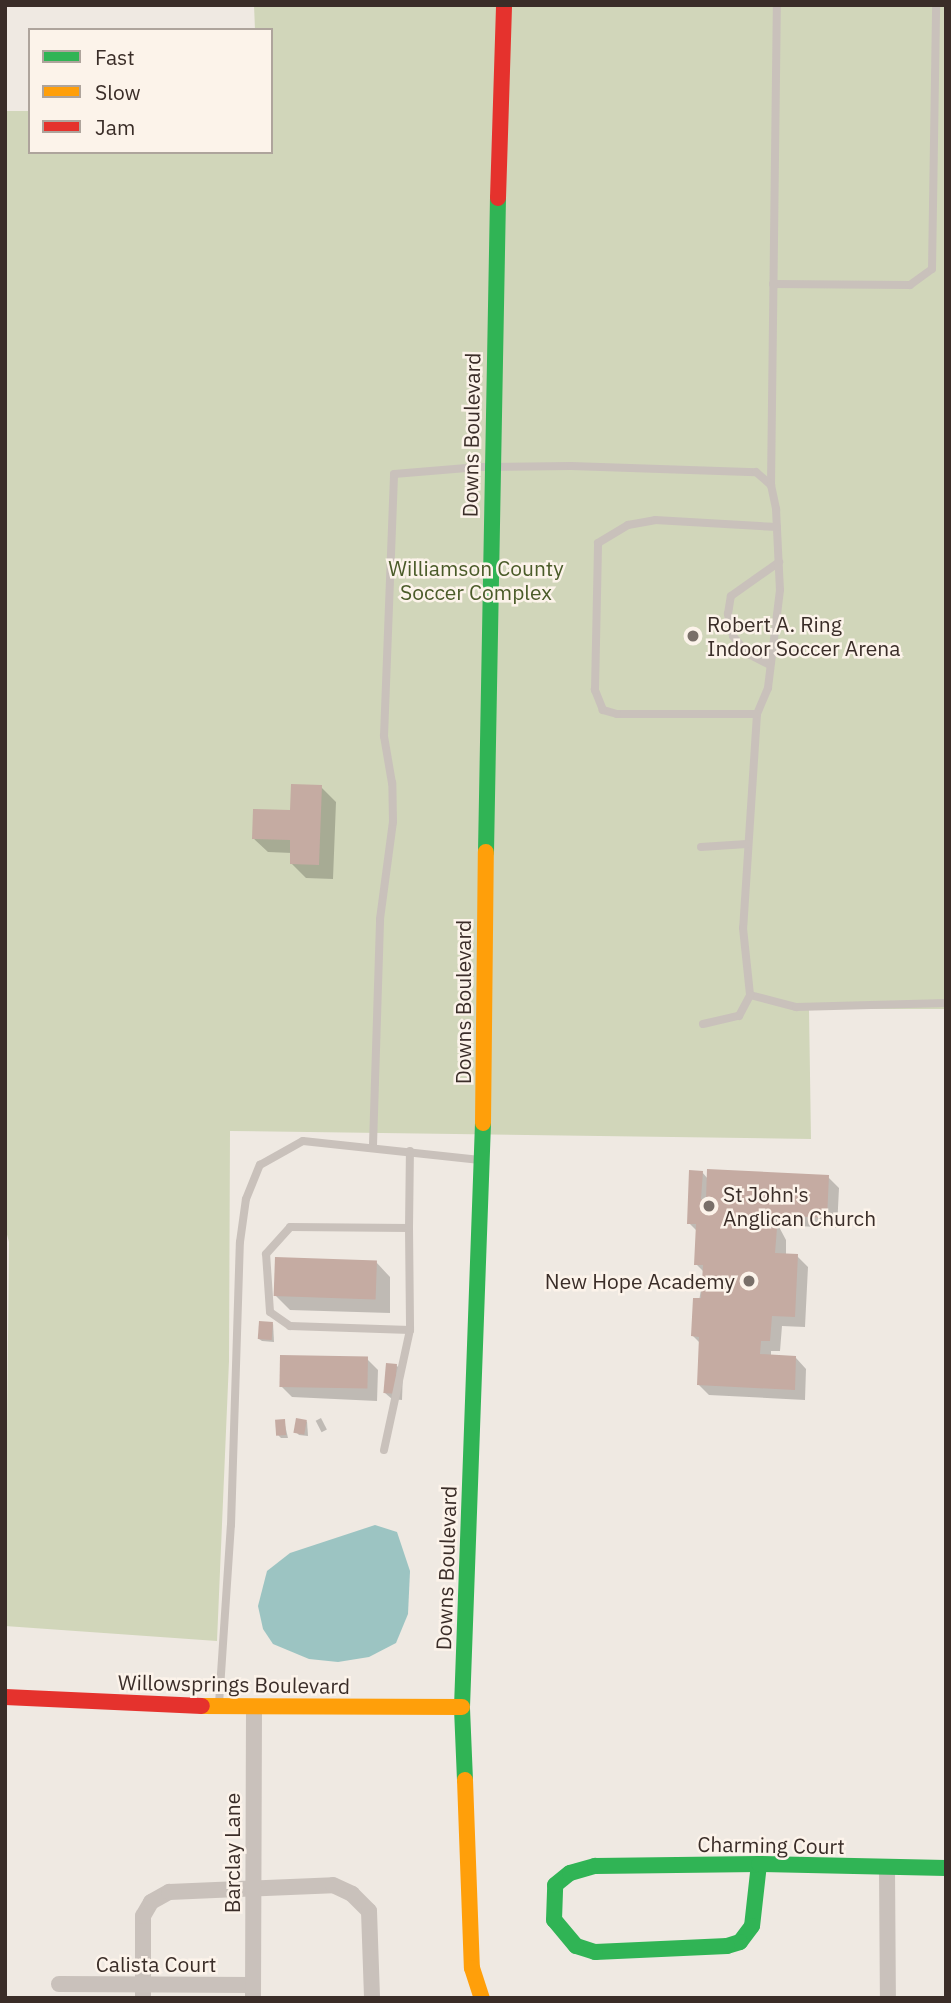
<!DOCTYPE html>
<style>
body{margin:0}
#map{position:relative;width:951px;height:2003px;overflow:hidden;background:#efe9e2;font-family:"IBM Plex Sans",sans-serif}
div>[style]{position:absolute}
.green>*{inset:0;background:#d1d6ba}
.water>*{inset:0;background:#9cc4c2}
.shadow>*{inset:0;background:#0003;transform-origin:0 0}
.building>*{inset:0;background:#c5aba2;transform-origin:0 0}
.lane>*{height:8px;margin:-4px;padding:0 4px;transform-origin:4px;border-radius:4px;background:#c9c1bb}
.street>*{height:16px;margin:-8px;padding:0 8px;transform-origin:8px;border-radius:8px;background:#c9c1bb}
.fast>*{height:16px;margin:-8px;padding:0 8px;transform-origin:8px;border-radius:8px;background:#30b455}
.slow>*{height:16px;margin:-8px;padding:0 8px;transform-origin:8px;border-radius:8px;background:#ff9f0a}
.jam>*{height:16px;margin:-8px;padding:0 8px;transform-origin:8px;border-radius:8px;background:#e5322d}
.dots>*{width:19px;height:19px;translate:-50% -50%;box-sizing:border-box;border:4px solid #fcf3ea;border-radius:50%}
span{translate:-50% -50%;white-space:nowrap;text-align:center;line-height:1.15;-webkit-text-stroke:5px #fcf3ea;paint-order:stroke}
.street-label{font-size:21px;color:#3a2d28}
.park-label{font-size:21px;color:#4a5b29}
.poi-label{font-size:21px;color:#3a2d28}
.left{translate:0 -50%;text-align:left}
.right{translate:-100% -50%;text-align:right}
.frame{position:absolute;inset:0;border:7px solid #3a2d28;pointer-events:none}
.legend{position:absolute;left:28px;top:28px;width:245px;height:126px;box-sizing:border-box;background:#fcf3ea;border:2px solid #aea49c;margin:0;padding:9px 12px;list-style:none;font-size:21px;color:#3a2d28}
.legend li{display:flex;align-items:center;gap:14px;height:35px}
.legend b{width:35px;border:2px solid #aea49c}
</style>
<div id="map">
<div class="green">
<i style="clip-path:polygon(254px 5px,946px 5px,946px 1009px,809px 1009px,811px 1139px,230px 1131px,229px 1361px,217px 1641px,5px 1626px,9px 1242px,5px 1227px,5px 111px,30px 111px,30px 152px,271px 152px,271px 30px,255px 30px)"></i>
</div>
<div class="water">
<i style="clip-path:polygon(375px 1525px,397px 1532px,410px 1571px,408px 1614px,396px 1643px,369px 1657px,338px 1662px,309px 1659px,273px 1644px,263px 1629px,258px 1606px,267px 1571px,290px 1553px)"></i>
</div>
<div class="shadow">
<i style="clip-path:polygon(321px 787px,336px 802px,333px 879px,306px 878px,292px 864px,292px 853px,268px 852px,253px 838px)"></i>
<i style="clip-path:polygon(702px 1172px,708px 1179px,828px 1177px,839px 1188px,837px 1228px,778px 1225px,786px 1240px,786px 1256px,797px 1256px,808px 1267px,805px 1327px,782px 1326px,780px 1351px,771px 1351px,771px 1357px,796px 1358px,806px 1369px,805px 1400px,709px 1395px,699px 1385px,701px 1344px,693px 1336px,704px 1272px,696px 1264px,698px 1232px,689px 1223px)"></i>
<i style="clip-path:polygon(376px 1262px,390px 1277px,390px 1313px,290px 1310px,276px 1296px)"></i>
<i style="clip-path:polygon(273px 1323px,274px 1342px,262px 1341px,259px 1339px)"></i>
<i style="clip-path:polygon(367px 1359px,378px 1370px,377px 1401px,292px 1397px,281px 1386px)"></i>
<i style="clip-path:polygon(396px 1365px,403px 1372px,402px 1400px,392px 1399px,385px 1393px)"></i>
<i style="left:321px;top:1418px;width:13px;height:6px;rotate:63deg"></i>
<i style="clip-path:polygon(284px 1421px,288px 1438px,281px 1438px,278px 1435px)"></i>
<i style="clip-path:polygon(307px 1421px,308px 1436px,299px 1435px,296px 1432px)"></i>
</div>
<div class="building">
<i style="clip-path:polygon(291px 784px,322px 785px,319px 865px,290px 864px,290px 840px,252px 839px,253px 809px,290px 810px)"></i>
<i style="clip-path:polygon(707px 1169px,829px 1175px,827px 1218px,768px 1215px,767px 1227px,777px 1228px,775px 1253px,798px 1254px,795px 1317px,772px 1316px,770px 1341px,761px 1341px,760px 1354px,796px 1356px,795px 1390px,697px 1385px,699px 1337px,691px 1336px,693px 1298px,701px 1298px,703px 1265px,694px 1265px,696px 1224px,687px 1224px,689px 1170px,703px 1171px,701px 1199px,706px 1199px)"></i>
<i style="left:275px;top:1257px;width:102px;height:39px;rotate:2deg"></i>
<i style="left:259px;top:1321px;width:14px;height:18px;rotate:4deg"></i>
<i style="left:280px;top:1355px;width:88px;height:32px;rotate:1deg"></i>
<i style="left:386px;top:1363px;width:11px;height:30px;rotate:5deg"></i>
<i style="left:296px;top:1418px;width:11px;height:15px;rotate:10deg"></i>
<i style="left:285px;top:1419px;width:16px;height:10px;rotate:86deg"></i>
</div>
<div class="lane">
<i style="left:773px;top:284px;width:137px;rotate:0.4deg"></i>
<i style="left:910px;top:285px;width:27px;rotate:-36deg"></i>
<i style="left:932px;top:269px;width:264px;rotate:-89.1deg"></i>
<i style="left:771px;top:485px;width:480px;rotate:-89.3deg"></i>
<i style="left:770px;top:665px;width:25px;rotate:-153deg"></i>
<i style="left:748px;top:654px;width:23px;rotate:-130deg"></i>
<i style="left:733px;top:636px;width:23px;rotate:-103deg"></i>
<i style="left:728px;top:614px;width:18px;rotate:-81deg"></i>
<i style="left:731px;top:596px;width:59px;rotate:-35.3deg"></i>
<i style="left:757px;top:714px;width:214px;rotate:93.7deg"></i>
<i style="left:743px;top:928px;width:67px;rotate:84deg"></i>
<i style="left:750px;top:995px;width:48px;rotate:14.6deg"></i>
<i style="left:796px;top:1007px;width:150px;rotate:-1.5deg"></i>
<i style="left:701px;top:847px;width:46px;rotate:-3.7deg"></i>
<i style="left:703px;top:1024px;width:37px;rotate:-13deg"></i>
<i style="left:739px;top:1016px;width:24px;rotate:-62deg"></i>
<i style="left:373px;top:1145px;width:226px;rotate:-88.2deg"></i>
<i style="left:380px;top:919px;width:98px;rotate:-82.4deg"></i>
<i style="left:393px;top:822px;width:39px;rotate:-91deg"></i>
<i style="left:392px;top:783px;width:48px;rotate:-99.7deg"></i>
<i style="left:384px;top:736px;width:262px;rotate:-87.8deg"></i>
<i style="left:394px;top:474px;width:85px;rotate:-4.7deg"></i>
<i style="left:479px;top:467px;width:92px;rotate:-0.6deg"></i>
<i style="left:571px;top:466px;width:185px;rotate:1.9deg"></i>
<i style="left:756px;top:472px;width:20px;rotate:41deg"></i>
<i style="left:771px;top:485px;width:25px;rotate:78deg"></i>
<i style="left:776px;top:509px;width:81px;rotate:87.2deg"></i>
<i style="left:780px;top:590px;width:99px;rotate:97deg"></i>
<i style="left:768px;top:688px;width:28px;rotate:113deg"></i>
<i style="left:757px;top:714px;width:140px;rotate:180deg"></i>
<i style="left:617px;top:714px;width:15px;rotate:-164deg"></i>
<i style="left:603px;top:710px;width:22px;rotate:-112deg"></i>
<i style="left:595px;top:690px;width:147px;rotate:-88.8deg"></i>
<i style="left:598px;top:543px;width:35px;rotate:-31deg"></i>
<i style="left:628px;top:525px;width:27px;rotate:-10deg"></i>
<i style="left:655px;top:520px;width:122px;rotate:3.3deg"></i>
<i style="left:409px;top:1228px;width:102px;rotate:89.4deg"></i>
<i style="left:410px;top:1330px;width:120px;rotate:-178.1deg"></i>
<i style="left:290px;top:1326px;width:24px;rotate:-145deg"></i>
<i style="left:270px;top:1312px;width:58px;rotate:-93.9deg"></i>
<i style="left:266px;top:1254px;width:36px;rotate:-48deg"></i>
<i style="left:290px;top:1227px;width:119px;rotate:0.5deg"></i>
<i style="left:409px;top:1228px;width:77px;rotate:-89.3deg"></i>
<i style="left:384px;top:1450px;width:123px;rotate:-77.8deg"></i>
<i style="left:219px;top:1704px;width:179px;rotate:-86.2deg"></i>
<i style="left:231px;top:1525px;width:283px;rotate:-88.2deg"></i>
<i style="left:240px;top:1242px;width:43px;rotate:-82.1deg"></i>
<i style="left:246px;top:1199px;width:37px;rotate:-68deg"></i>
<i style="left:260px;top:1165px;width:49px;rotate:-29.2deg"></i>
<i style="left:303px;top:1141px;width:178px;rotate:6.1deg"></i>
</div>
<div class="street">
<i style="left:887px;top:1868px;width:130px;rotate:89.6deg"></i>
<i style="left:59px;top:1984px;width:194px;rotate:0.3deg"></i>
<i style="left:143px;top:1998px;width:82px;rotate:-90deg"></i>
<i style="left:143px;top:1916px;width:16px;rotate:-60deg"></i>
<i style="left:151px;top:1902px;width:21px;rotate:-29deg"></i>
<i style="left:169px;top:1892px;width:164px;rotate:-2.4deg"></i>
<i style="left:333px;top:1885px;width:21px;rotate:25deg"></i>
<i style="left:352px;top:1894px;width:24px;rotate:45deg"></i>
<i style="left:369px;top:1911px;width:87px;rotate:88deg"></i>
<i style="left:253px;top:1998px;width:290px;rotate:-89.8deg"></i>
</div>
<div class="fast">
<i style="left:486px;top:852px;width:654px;rotate:-88.95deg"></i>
<i style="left:465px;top:1780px;width:73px;rotate:-92.4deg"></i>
<i style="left:462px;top:1707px;width:584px;rotate:-87.94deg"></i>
<i style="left:759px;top:1864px;width:62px;rotate:96.4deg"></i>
<i style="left:752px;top:1926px;width:20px;rotate:127deg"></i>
<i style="left:740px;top:1942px;width:14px;rotate:163deg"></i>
<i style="left:727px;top:1946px;width:132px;rotate:177.4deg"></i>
<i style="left:595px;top:1952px;width:20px;rotate:-162deg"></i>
<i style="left:576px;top:1946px;width:34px;rotate:-130deg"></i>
<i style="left:554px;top:1920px;width:35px;rotate:-88deg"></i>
<i style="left:555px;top:1885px;width:19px;rotate:-39deg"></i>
<i style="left:570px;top:1873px;width:26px;rotate:-16deg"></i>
<i style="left:595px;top:1866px;width:164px;rotate:-0.7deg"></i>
<i style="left:759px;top:1864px;width:187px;rotate:1.2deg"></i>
</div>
<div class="slow">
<i style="left:483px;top:1123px;width:271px;rotate:-89.4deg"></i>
<i style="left:202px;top:1706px;width:260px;rotate:0.2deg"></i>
<i style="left:465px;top:1780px;width:188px;rotate:87.9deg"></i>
<i style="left:472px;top:1968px;width:32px;rotate:72deg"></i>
</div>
<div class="jam">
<i style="left:498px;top:198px;width:193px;rotate:-88.2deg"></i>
<i style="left:5px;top:1697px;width:197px;rotate:2.6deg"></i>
</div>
<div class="dots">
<i style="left:693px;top:636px;background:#796f69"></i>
<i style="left:709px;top:1206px;background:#796f69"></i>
<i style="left:749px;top:1281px;background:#796f69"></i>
</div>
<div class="street-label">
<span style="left:471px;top:435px;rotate:-89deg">Downs Boulevard</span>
<span style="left:463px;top:1002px;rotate:-90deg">Downs Boulevard</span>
<span style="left:446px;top:1568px;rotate:-88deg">Downs Boulevard</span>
<span style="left:234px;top:1684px;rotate:1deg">Willowsprings Boulevard</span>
<span style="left:771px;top:1845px;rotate:1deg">Charming Court</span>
<span style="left:232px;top:1853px;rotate:-90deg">Barclay Lane</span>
<span style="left:156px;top:1964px">Calista Court</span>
</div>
<div class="park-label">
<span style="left:476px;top:580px">Williamson County<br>Soccer Complex</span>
</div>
<div class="poi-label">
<span class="left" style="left:707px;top:636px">Robert A. Ring<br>Indoor Soccer Arena</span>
<span class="left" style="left:723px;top:1206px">St John's<br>Anglican Church</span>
<span class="right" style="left:735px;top:1281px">New Hope Academy</span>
</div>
<div class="frame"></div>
<ul class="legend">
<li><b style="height:9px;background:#30b455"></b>Fast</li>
<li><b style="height:9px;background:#ff9f0a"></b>Slow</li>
<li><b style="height:9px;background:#e5322d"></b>Jam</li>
</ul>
</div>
